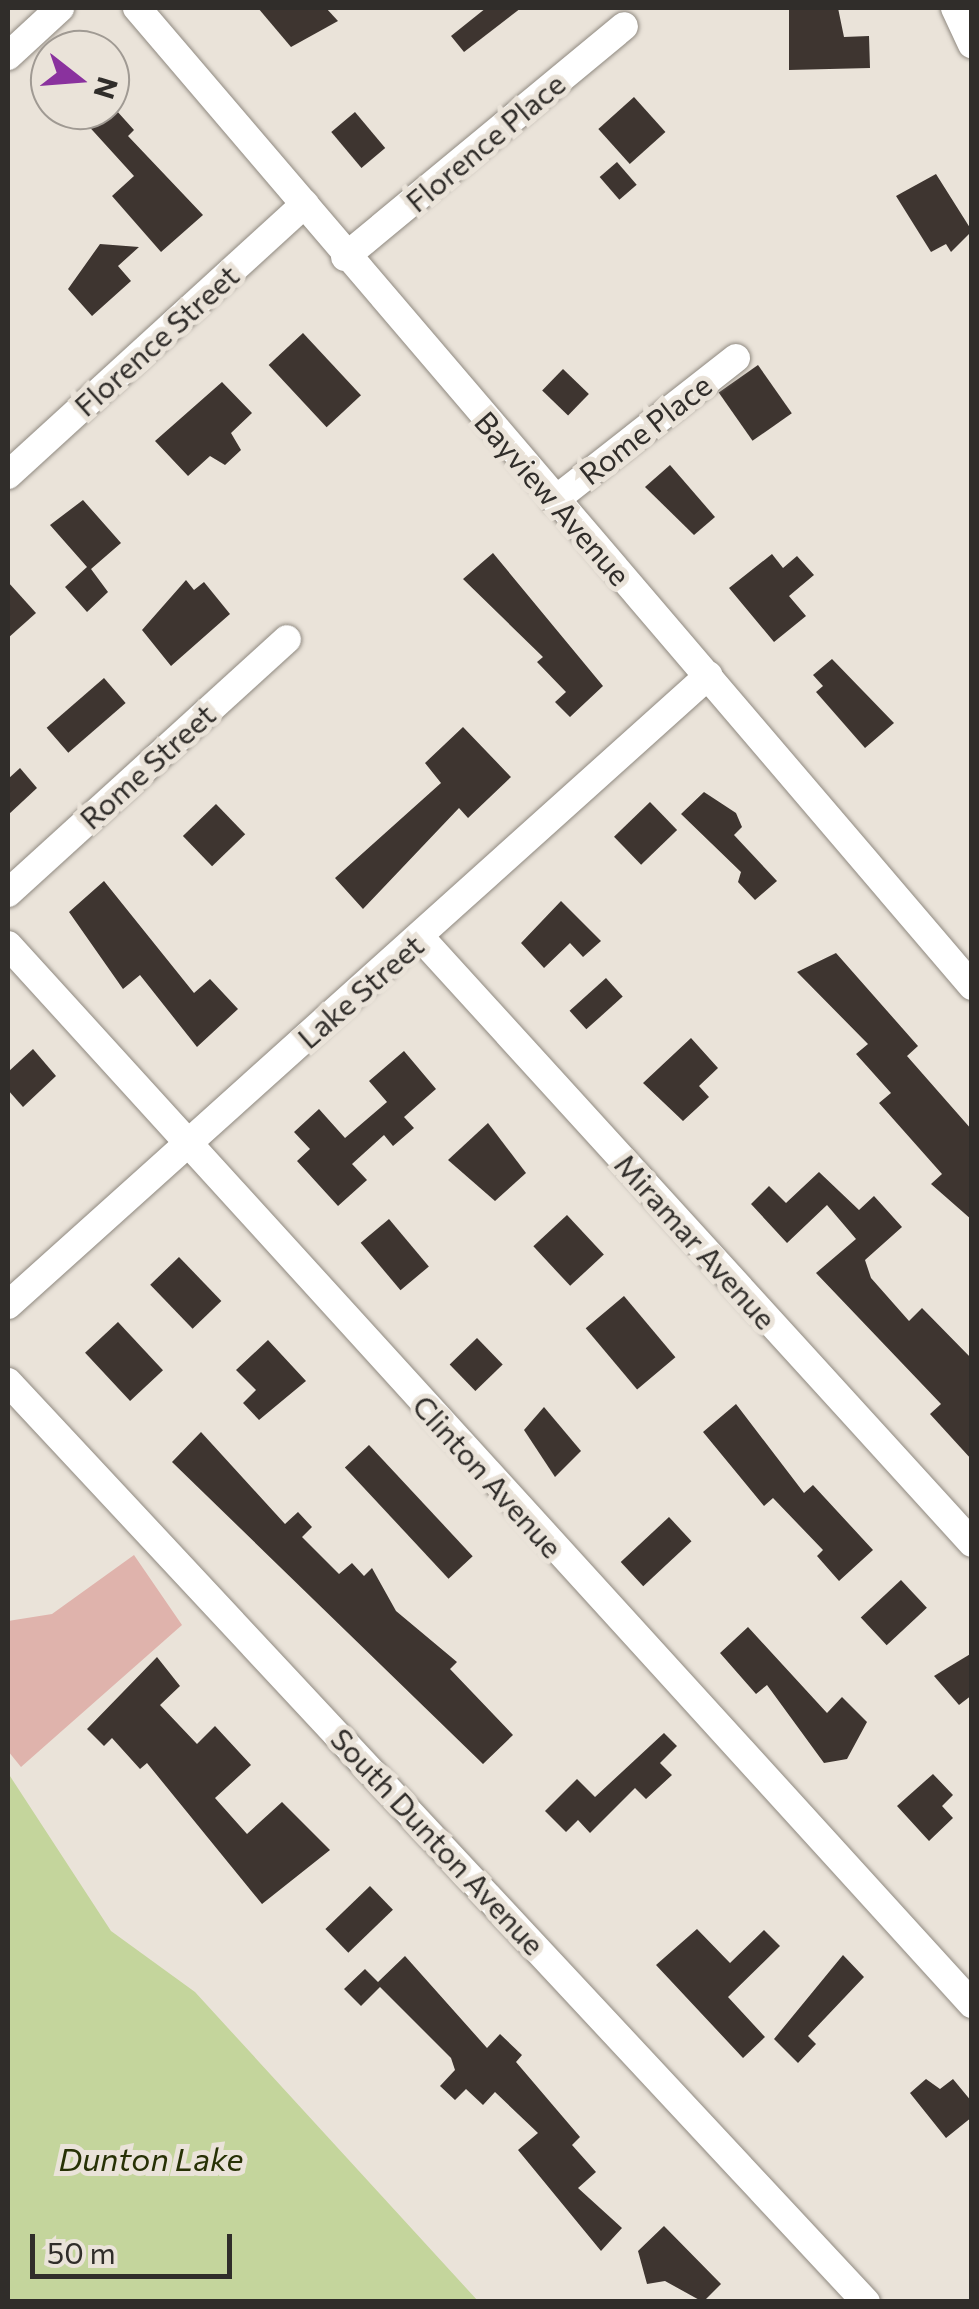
<!DOCTYPE html>
<style>
body{margin:0}
#map{position:relative;width:979px;height:2309px;overflow:hidden;background:#eae3d9;font-family:Commissioner,sans-serif}
div>[style]{position:absolute}
.green>*{inset:0;background:#dfb3ac}
.water>*{inset:0;background:#c4d59c}
.building>*{inset:0;background:#3e3530;transform-origin:0 0}
.roads{filter:drop-shadow(0 0 2px #8f8980) drop-shadow(0 0 2px #8f8980)}
.street>*{height:28px;margin:-14px;padding:0 14px;transform-origin:14px;border-radius:14px;background:#fff}
span{translate:-50% -50%;white-space:nowrap;text-align:center;line-height:1.15;-webkit-text-stroke:10px #eae3d9;paint-order:stroke}
.street-label{font-size:30px;color:#302d2a}
.water-label{font-size:32px;color:#273105;font-style:italic}
.frame{position:absolute;inset:0;border:10px solid #302d2a;pointer-events:none}
.north{position:absolute;left:30px;top:30px;width:100px;height:100px;box-sizing:border-box;background:#eae3d9;border:2px solid #a09a93;border-radius:50%;rotate:107deg;font-size:28px;font-weight:700;line-height:40px;text-align:center;color:#302d2a}
.north::after{content:'';display:block;margin:auto;width:35px;height:45px;background:#8a329e;clip-path:polygon(50% 0,100% 100%,50% 72%,0 100%)}
.scale{position:absolute;left:30px;top:2234px;width:202px;height:45px;box-sizing:border-box;border:5px solid #302d2a;border-top:0;padding-left:12px;font-size:30px;line-height:35px;white-space:nowrap;color:#302d2a;-webkit-text-stroke:8px #eae3d9;paint-order:stroke}
</style>
<div id="map">
<div class="green">
<i style="clip-path:polygon(134px 1555px,182px 1625px,21px 1767px,8px 1751px,8px 1621px,52px 1614px)"></i>
</div>
<div class="water">
<i style="clip-path:polygon(8px 1773px,111px 1931px,195px 1992px,478px 2301px,8px 2301px)"></i>
</div>
<div class="building">
<i style="clip-path:polygon(258px 8px,326px 8px,338px 21px,291px 47px)"></i>
<i style="clip-path:polygon(486px 8px,521px 8px,464px 52px,451px 36px)"></i>
<i style="clip-path:polygon(789px 8px,838px 8px,844px 37px,869px 36px,870px 68px,789px 70px)"></i>
<i style="left:634px;top:97px;width:47px;height:48px;rotate:48deg"></i>
<i style="clip-path:polygon(74px 110px,116px 110px,134px 130px,128px 136px,203px 215px,161px 252px,112px 196px,134px 176px)"></i>
<i style="left:355px;top:112px;width:47px;height:31px;rotate:50deg"></i>
<i style="left:617px;top:162px;width:30px;height:23px;rotate:49deg"></i>
<i style="clip-path:polygon(936px 174px,972px 231px,951px 252px,946px 244px,931px 252px,896px 196px)"></i>
<i style="clip-path:polygon(100px 244px,139px 247px,118px 266px,131px 281px,92px 316px,68px 289px)"></i>
<i style="left:303px;top:333px;width:85px;height:47px;rotate:47deg"></i>
<i style="left:758px;top:365px;width:59px;height:48px;rotate:55deg"></i>
<i style="left:563px;top:369px;width:36px;height:30px;rotate:44deg"></i>
<i style="clip-path:polygon(222px 382px,252px 413px,231px 433px,241px 450px,225px 465px,210px 456px,188px 476px,155px 441px)"></i>
<i style="clip-path:polygon(670px 465px,715px 517px,694px 535px,645px 487px)"></i>
<i style="clip-path:polygon(83px 500px,121px 543px,91px 569px,108px 592px,87px 612px,65px 587px,87px 567px,50px 525px)"></i>
<i style="clip-path:polygon(493px 553px,603px 686px,570px 717px,555px 702px,566px 692px,537px 662px,543px 657px,463px 579px)"></i>
<i style="clip-path:polygon(772px 554px,783px 568px,797px 556px,814px 575px,789px 596px,806px 616px,774px 642px,729px 588px)"></i>
<i style="clip-path:polygon(186px 580px,194px 590px,204px 582px,230px 614px,171px 666px,142px 630px)"></i>
<i style="clip-path:polygon(8px 582px,36px 613px,8px 638px)"></i>
<i style="clip-path:polygon(832px 659px,894px 723px,865px 748px,816px 692px,823px 686px,813px 675px)"></i>
<i style="left:104px;top:678px;width:33px;height:76px;rotate:49deg"></i>
<i style="clip-path:polygon(463px 727px,511px 777px,468px 818px,459px 808px,363px 909px,335px 878px,441px 783px,425px 763px)"></i>
<i style="clip-path:polygon(20px 768px,37px 788px,8px 815px,8px 779px)"></i>
<i style="clip-path:polygon(704px 792px,736px 813px,742px 827px,734px 835px,777px 881px,755px 900px,738px 882px,741px 872px,681px 814px)"></i>
<i style="left:650px;top:802px;width:39px;height:50px;rotate:46deg"></i>
<i style="left:216px;top:804px;width:42px;height:46px;rotate:46deg"></i>
<i style="clip-path:polygon(104px 881px,194px 993px,210px 979px,238px 1009px,197px 1047px,140px 975px,123px 989px,69px 912px)"></i>
<i style="clip-path:polygon(561px 901px,601px 941px,583px 957px,570px 943px,544px 968px,521px 943px)"></i>
<i style="clip-path:polygon(836px 953px,918px 1046px,907px 1056px,972px 1130px,972px 1220px,931px 1184px,942px 1174px,879px 1103px,891px 1093px,856px 1054px,868px 1044px,797px 972px)"></i>
<i style="left:606px;top:978px;width:25px;height:49px;rotate:48deg"></i>
<i style="clip-path:polygon(691px 1038px,718px 1068px,699px 1086px,709px 1097px,683px 1121px,643px 1083px)"></i>
<i style="clip-path:polygon(33px 1049px,56px 1076px,23px 1107px,8px 1090px,8px 1072px)"></i>
<i style="clip-path:polygon(404px 1051px,436px 1089px,404px 1117px,414px 1128px,393px 1146px,384px 1135px,352px 1164px,367px 1180px,338px 1206px,297px 1161px,310px 1149px,294px 1132px,319px 1109px,345px 1138px,387px 1102px,369px 1081px)"></i>
<i style="clip-path:polygon(488px 1123px,526px 1173px,495px 1201px,448px 1160px)"></i>
<i style="clip-path:polygon(819px 1172px,859px 1210px,874px 1196px,902px 1227px,865px 1260px,871px 1278px,909px 1321px,922px 1308px,972px 1359px,972px 1460px,930px 1414px,941px 1404px,816px 1273px,856px 1239px,827px 1205px,787px 1243px,751px 1204px,769px 1186px,786px 1203px)"></i>
<i style="left:567px;top:1215px;width:54px;height:46px;rotate:47deg"></i>
<i style="left:389px;top:1219px;width:62px;height:37px;rotate:50deg"></i>
<i style="left:179px;top:1257px;width:61px;height:40px;rotate:46deg"></i>
<i style="left:624px;top:1296px;width:80px;height:50px;rotate:50deg"></i>
<i style="left:118px;top:1322px;width:66px;height:45px;rotate:47deg"></i>
<i style="left:477px;top:1338px;width:37px;height:38px;rotate:46deg"></i>
<i style="clip-path:polygon(268px 1340px,306px 1381px,259px 1420px,243px 1403px,256px 1390px,236px 1370px)"></i>
<i style="clip-path:polygon(736px 1404px,804px 1493px,813px 1485px,873px 1550px,839px 1581px,817px 1556px,823px 1550px,773px 1498px,764px 1506px,703px 1432px)"></i>
<i style="clip-path:polygon(544px 1407px,581px 1451px,555px 1477px,524px 1430px)"></i>
<i style="clip-path:polygon(201px 1432px,285px 1524px,298px 1512px,312px 1527px,302px 1537px,339px 1574px,352px 1563px,364px 1576px,372px 1568px,396px 1611px,457px 1662px,450px 1669px,513px 1735px,483px 1764px,172px 1462px)"></i>
<i style="left:369px;top:1445px;width:152px;height:33px;rotate:47deg"></i>
<i style="left:669px;top:1517px;width:33px;height:66px;rotate:47deg"></i>
<i style="left:901px;top:1580px;width:38px;height:55px;rotate:47deg"></i>
<i style="clip-path:polygon(748px 1627px,827px 1713px,842px 1697px,867px 1722px,847px 1759px,824px 1763px,767px 1685px,756px 1694px,720px 1653px)"></i>
<i style="clip-path:polygon(972px 1653px,972px 1695px,959px 1705px,934px 1676px)"></i>
<i style="clip-path:polygon(157px 1657px,180px 1686px,160px 1705px,197px 1744px,215px 1726px,251px 1765px,215px 1798px,247px 1834px,282px 1802px,330px 1850px,262px 1904px,147px 1763px,140px 1769px,112px 1738px,104px 1746px,87px 1729px)"></i>
<i style="clip-path:polygon(664px 1733px,677px 1746px,660px 1763px,672px 1775px,646px 1799px,635px 1788px,590px 1833px,578px 1820px,566px 1832px,545px 1811px,577px 1779px,595px 1797px)"></i>
<i style="clip-path:polygon(933px 1774px,953px 1795px,942px 1806px,953px 1818px,929px 1841px,897px 1806px)"></i>
<i style="left:370px;top:1886px;width:33px;height:62px;rotate:46deg"></i>
<i style="clip-path:polygon(697px 1929px,730px 1963px,764px 1930px,780px 1946px,728px 1997px,765px 2037px,743px 2058px,656px 1965px)"></i>
<i style="clip-path:polygon(843px 1955px,864px 1977px,808px 2036px,816px 2044px,798px 2063px,774px 2039px)"></i>
<i style="clip-path:polygon(405px 1956px,487px 2048px,500px 2034px,522px 2055px,516px 2062px,580px 2137px,572px 2145px,596px 2172px,578px 2188px,622px 2228px,601px 2251px,518px 2150px,538px 2133px,495px 2092px,483px 2105px,466px 2089px,455px 2100px,440px 2086px,455px 2070px,451px 2058px,380px 1987px,361px 2006px,344px 1989px,365px 1969px,378px 1982px)"></i>
<i style="clip-path:polygon(926px 2079px,940px 2089px,953px 2079px,972px 2102px,972px 2117px,946px 2138px,910px 2093px)"></i>
<i style="clip-path:polygon(664px 2226px,721px 2284px,703px 2302px,665px 2281px,647px 2284px,638px 2251px)"></i>
</div>
<div class="roads">
<div class="street">
<i style="left:137px;top:8px;width:1286px;rotate:49.51deg"></i>
<i style="left:955px;top:8px;width:40px;rotate:65deg"></i>
<i style="left:8px;top:56px;width:71px;rotate:-42.7deg"></i>
<i style="left:345px;top:257px;width:362px;rotate:-39.6deg"></i>
<i style="left:8px;top:475px;width:402px;rotate:-42.4deg"></i>
<i style="left:555px;top:500px;width:230px;rotate:-38.1deg"></i>
<i style="left:8px;top:893px;width:377px;rotate:-42.3deg"></i>
<i style="left:421px;top:938px;width:818px;rotate:47.67deg"></i>
<i style="left:8px;top:945px;width:1432px;rotate:47.69deg"></i>
<i style="left:8px;top:1305px;width:942px;rotate:-41.95deg"></i>
<i style="left:8px;top:1382px;width:1258px;rotate:47deg"></i>
</div>
</div>
<div class="street-label">
<span style="left:485px;top:142px;rotate:-40deg">Florence Place</span>
<span style="left:156px;top:340px;rotate:-42deg">Florence Street</span>
<span style="left:645px;top:429px;rotate:-38deg">Rome Place</span>
<span style="left:553px;top:498px;rotate:49deg">Bayview Avenue</span>
<span style="left:147px;top:766px;rotate:-42deg">Rome Street</span>
<span style="left:360px;top:991px;rotate:-41deg">Lake Street</span>
<span style="left:696px;top:1241px;rotate:48deg">Miramar Avenue</span>
<span style="left:488px;top:1476px;rotate:48deg">Clinton Avenue</span>
<span style="left:438px;top:1841px;rotate:47deg">South Dunton Avenue</span>
</div>
<div class="water-label">
<span style="left:151px;top:2158px">Dunton Lake</span>
</div>
<div class="frame"></div>
<div class="north">N</div>
<div class="scale">50 m</div>
</div>
